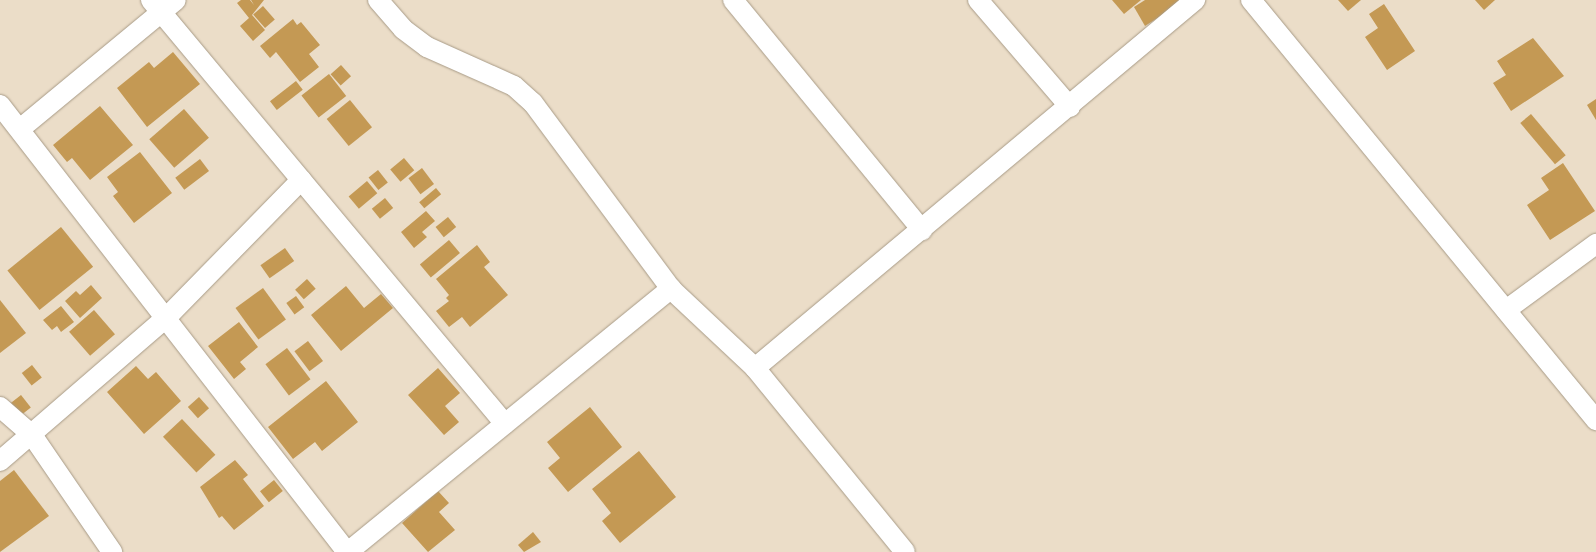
<!DOCTYPE html>
<style>
body{margin:0}
#map{position:relative;width:1596px;height:552px;overflow:hidden;background:#ebddc8;font-family:Commissioner,sans-serif}
div>[style]{position:absolute}
.building>*{inset:0;background:#c49954;transform-origin:0 0}
.roads{filter:drop-shadow(0 0 1px #a89b87) drop-shadow(0 0 1px #a89b87)}
.street>*{height:20px;margin:-10px;padding:0 10px;transform-origin:10px;border-radius:10px;background:#fff}
span{translate:-50% -50%;white-space:nowrap;text-align:center;line-height:1.15;-webkit-text-stroke:4.5px #fff;paint-order:stroke}
</style>
<div id="map">
<div class="building">
<i style="clip-path:polygon(241px 0,250px 0,254px 5px,251px 0,264px 0,252px 15px,265px 30px,253px 41px,240px 26px,249px 18px,237px 3px)"></i>
<i style="clip-path:polygon(1112px 0,1141px 0,1124px 14px)"></i>
<i style="clip-path:polygon(1145px 0,1186px 0,1145px 26px,1134px 7px)"></i>
<i style="clip-path:polygon(1338px 0,1361px 0,1348px 11px)"></i>
<i style="clip-path:polygon(1475px 0,1495px 0,1484px 10px)"></i>
<i style="clip-path:polygon(1384px 4px,1415px 51px,1387px 70px,1365px 37px,1378px 28px,1369px 14px)"></i>
<i style="left:263px;top:6px;width:18px;height:13px;rotate:49deg"></i>
<i style="clip-path:polygon(293px 19px,297px 25px,301px 22px,320px 45px,309px 54px,319px 67px,300px 82px,276px 52px,270px 58px,260px 46px)"></i>
<i style="clip-path:polygon(1533px 38px,1564px 76px,1511px 111px,1493px 83px,1506px 75px,1497px 61px)"></i>
<i style="clip-path:polygon(173px 52px,200px 84px,147px 127px,117px 88px,149px 62px,154px 68px)"></i>
<i style="left:341px;top:65px;width:15px;height:14px;rotate:48deg"></i>
<i style="left:329px;top:74px;width:28px;height:35px;rotate:52deg"></i>
<i style="left:296px;top:81px;width:11px;height:33px;rotate:52deg"></i>
<i style="clip-path:polygon(1596px 99px,1596px 120px,1587px 105px)"></i>
<i style="left:350px;top:100px;width:35px;height:30px;rotate:51deg"></i>
<i style="clip-path:polygon(100px 106px,133px 145px,90px 180px,72px 158px,67px 162px,53px 145px)"></i>
<i style="left:184px;top:109px;width:38px;height:46px;rotate:49deg"></i>
<i style="left:1531px;top:114px;width:54px;height:14px;rotate:50deg"></i>
<i style="clip-path:polygon(140px 152px,172px 193px,134px 223px,113px 196px,118px 192px,107px 177px)"></i>
<i style="left:404px;top:158px;width:16px;height:18px;rotate:50deg"></i>
<i style="left:200px;top:159px;width:15px;height:31px;rotate:53deg"></i>
<i style="clip-path:polygon(1563px 163px,1595px 211px,1550px 240px,1527px 205px,1549px 190px,1541px 178px)"></i>
<i style="left:422px;top:168px;width:20px;height:17px;rotate:53deg"></i>
<i style="left:378px;top:170px;width:16px;height:12px;rotate:52deg"></i>
<i style="left:367px;top:181px;width:16px;height:24px;rotate:50deg"></i>
<i style="left:436px;top:188px;width:8px;height:22px;rotate:50deg"></i>
<i style="left:385px;top:198px;width:13px;height:17px;rotate:51deg"></i>
<i style="clip-path:polygon(426px 211px,435px 221px,422px 232px,427px 237px,414px 248px,401px 232px)"></i>
<i style="left:448px;top:217px;width:13px;height:16px;rotate:51deg"></i>
<i style="left:61px;top:227px;width:51px;height:69px;rotate:51deg"></i>
<i style="left:449px;top:240px;width:17px;height:38px;rotate:50deg"></i>
<i style="clip-path:polygon(477px 245px,490px 262px,484px 267px,508px 295px,470px 327px,462px 317px,449px 327px,436px 311px,449px 301px,446px 298px,449px 295px,436px 279px)"></i>
<i style="left:285px;top:248px;width:16px;height:30px;rotate:55deg"></i>
<i style="left:307px;top:279px;width:13px;height:16px;rotate:48deg"></i>
<i style="clip-path:polygon(91px 285px,102px 298px,80px 318px,65px 301px,76px 291px,80px 295px)"></i>
<i style="clip-path:polygon(346px 286px,364px 308px,381px 294px,393px 308px,341px 351px,311px 315px)"></i>
<i style="left:263px;top:288px;width:39px;height:34px;rotate:54deg"></i>
<i style="left:296px;top:296px;width:14px;height:12px;rotate:54deg"></i>
<i style="clip-path:polygon(0 300px,26px 333px,0 353px)"></i>
<i style="clip-path:polygon(61px 306px,74px 322px,61px 332px,57px 326px,52px 330px,43px 320px)"></i>
<i style="left:94px;top:310px;width:32px;height:33px;rotate:49deg"></i>
<i style="clip-path:polygon(239px 322px,258px 347px,240px 362px,246px 369px,234px 379px,208px 346px)"></i>
<i style="left:308px;top:341px;width:25px;height:17px;rotate:53deg"></i>
<i style="left:287px;top:348px;width:39px;height:27px;rotate:53deg"></i>
<i style="left:32px;top:365px;width:16px;height:13px;rotate:52deg"></i>
<i style="clip-path:polygon(136px 366px,148px 379px,156px 372px,181px 401px,144px 434px,107px 392px)"></i>
<i style="clip-path:polygon(438px 368px,460px 393px,445px 406px,459px 422px,444px 435px,408px 395px)"></i>
<i style="clip-path:polygon(326px 381px,358px 422px,322px 451px,315px 442px,293px 459px,268px 427px)"></i>
<i style="left:21px;top:395px;width:16px;height:13px;rotate:52deg"></i>
<i style="left:199px;top:397px;width:15px;height:15px;rotate:48deg"></i>
<i style="clip-path:polygon(590px 407px,622px 447px,568px 492px,548px 468px,560px 458px,547px 442px)"></i>
<i style="left:182px;top:419px;width:49px;height:26px;rotate:47deg"></i>
<i style="clip-path:polygon(639px 451px,676px 497px,620px 543px,602px 521px,611px 513px,592px 489px)"></i>
<i style="clip-path:polygon(235px 460px,248px 475px,243px 479px,264px 506px,234px 530px,222px 516px,219px 518px,200px 487px)"></i>
<i style="clip-path:polygon(14px 470px,49px 516px,0 552px,0 481px)"></i>
<i style="left:274px;top:480px;width:14px;height:18px;rotate:51deg"></i>
<i style="clip-path:polygon(438px 491px,449px 503px,439px 512px,455px 530px,428px 552px,402px 523px)"></i>
<i style="clip-path:polygon(533px 532px,541px 542px,524px 552px,518px 545px)"></i>
</div>
<div class="roads">
<div class="street">
<i style="left:151px;top:0;width:552px;rotate:50.14deg"></i>
<i style="left:378px;top:0;width:38px;rotate:49deg"></i>
<i style="left:403px;top:29px;width:30px;rotate:37deg"></i>
<i style="left:427px;top:47px;width:95px;rotate:24.1deg"></i>
<i style="left:514px;top:86px;width:25px;rotate:42deg"></i>
<i style="left:533px;top:103px;width:232px;rotate:53.4deg"></i>
<i style="left:671px;top:289px;width:115px;rotate:43.2deg"></i>
<i style="left:755px;top:368px;width:237px;rotate:50.8deg"></i>
<i style="left:733px;top:0;width:298px;rotate:50.6deg"></i>
<i style="left:978px;top:0;width:141px;rotate:49.3deg"></i>
<i style="left:1251px;top:0;width:544px;rotate:50.6deg"></i>
<i style="left:0;top:105px;width:566px;rotate:52.18deg"></i>
<i style="left:20px;top:129px;width:202px;rotate:-39.6deg"></i>
<i style="left:1506px;top:310px;width:112px;rotate:-36.3deg"></i>
<i style="left:755px;top:368px;width:574px;rotate:-39.91deg"></i>
<i style="left:0;top:407px;width:43px;rotate:41.2deg"></i>
<i style="left:32px;top:435px;width:142px;rotate:55.6deg"></i>
<i style="left:0;top:461px;width:221px;rotate:-40.8deg"></i>
<i style="left:167px;top:317px;width:192px;rotate:-45.6deg"></i>
<i style="left:348px;top:552px;width:417px;rotate:-39.2deg"></i>
</div>
</div>
</div>
